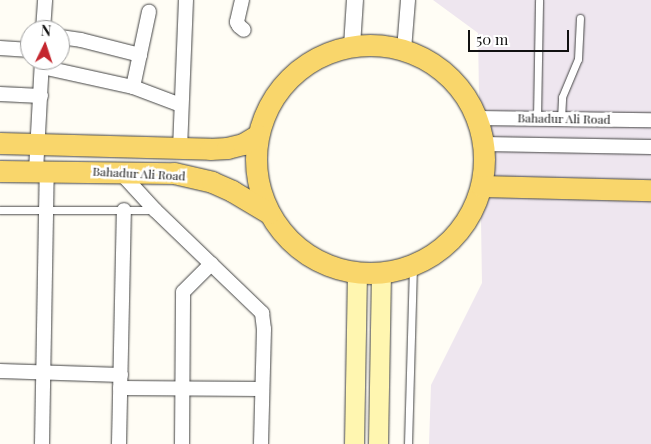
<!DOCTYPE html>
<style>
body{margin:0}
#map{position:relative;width:651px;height:444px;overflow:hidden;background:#fffdf5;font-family:"Playfair Display",serif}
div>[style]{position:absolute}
.industrial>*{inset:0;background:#eee6ef}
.roads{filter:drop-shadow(0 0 1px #444) drop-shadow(0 0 1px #444)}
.service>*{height:7px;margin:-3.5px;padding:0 3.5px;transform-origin:3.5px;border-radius:3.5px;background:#fff}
.minor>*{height:14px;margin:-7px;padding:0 7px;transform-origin:7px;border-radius:7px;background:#fff}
.tertiary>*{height:16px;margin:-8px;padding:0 8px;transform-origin:8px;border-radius:8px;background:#fff}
.secondary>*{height:19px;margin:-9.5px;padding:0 9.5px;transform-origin:9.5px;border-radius:9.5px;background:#fff6b0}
.primary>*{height:21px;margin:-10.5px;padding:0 10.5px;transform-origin:10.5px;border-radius:10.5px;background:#f9d66b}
.primary>.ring{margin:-10.5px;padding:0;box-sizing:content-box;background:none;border:21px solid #f9d66b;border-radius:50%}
span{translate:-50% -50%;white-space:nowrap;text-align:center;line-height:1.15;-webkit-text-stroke:5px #fff;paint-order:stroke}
.street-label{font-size:12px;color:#111}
.north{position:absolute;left:20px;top:20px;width:50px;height:50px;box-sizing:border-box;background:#fff;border:1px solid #a0a0a0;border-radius:50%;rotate:4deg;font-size:14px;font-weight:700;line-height:20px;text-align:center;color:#111}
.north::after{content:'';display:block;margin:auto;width:18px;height:22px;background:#c4262e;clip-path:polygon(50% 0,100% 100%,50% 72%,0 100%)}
.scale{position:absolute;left:468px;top:30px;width:101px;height:22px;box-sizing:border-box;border:2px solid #111;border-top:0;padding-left:6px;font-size:15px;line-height:18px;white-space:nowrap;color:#111;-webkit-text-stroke:4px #fff;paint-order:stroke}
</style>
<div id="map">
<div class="industrial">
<i style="clip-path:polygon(433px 0,651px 0,651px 444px,429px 444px,431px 385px,482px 283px,478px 33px)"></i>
</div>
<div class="roads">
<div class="service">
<i style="left:537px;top:118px;width:118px;rotate:-89deg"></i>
<i style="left:561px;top:119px;width:22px;rotate:-87deg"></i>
<i style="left:562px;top:97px;width:41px;rotate:-67.2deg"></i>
<i style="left:578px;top:59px;width:41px;rotate:-87.2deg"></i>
<i style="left:0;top:210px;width:155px"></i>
<i style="left:408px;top:444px;width:179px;rotate:-88.4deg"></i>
</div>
<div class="minor">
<i style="left:242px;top:0;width:23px;rotate:103deg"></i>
<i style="left:237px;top:22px;width:4px;rotate:63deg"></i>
<i style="left:239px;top:26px;width:6px;rotate:39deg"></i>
<i style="left:43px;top:30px;width:30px;rotate:-86deg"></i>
<i style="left:60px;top:37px;width:21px;rotate:8deg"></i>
<i style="left:81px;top:40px;width:61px;rotate:14.3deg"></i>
<i style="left:0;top:48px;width:30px;rotate:4deg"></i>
<i style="left:404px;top:50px;width:50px;rotate:-85.4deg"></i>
<i style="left:42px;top:67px;width:93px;rotate:12.4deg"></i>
<i style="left:133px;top:87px;width:51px;rotate:20.6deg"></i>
<i style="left:133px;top:87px;width:77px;rotate:-78deg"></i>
<i style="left:0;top:94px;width:41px;rotate:2.8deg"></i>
<i style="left:477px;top:118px;width:174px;rotate:0.7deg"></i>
<i style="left:484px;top:144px;width:167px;rotate:1deg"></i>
<i style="left:180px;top:149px;width:149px;rotate:-87.7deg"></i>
<i style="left:36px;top:171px;width:111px;rotate:-86.9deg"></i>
<i style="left:120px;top:172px;width:52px;rotate:47.4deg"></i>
<i style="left:155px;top:210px;width:149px;rotate:43.9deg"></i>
<i style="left:262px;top:313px;width:16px;rotate:83deg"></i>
<i style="left:264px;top:329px;width:115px;rotate:91.5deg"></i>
<i style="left:0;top:371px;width:121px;rotate:1.9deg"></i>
<i style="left:120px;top:388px;width:141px;rotate:0.4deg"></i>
<i style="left:42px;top:444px;width:273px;rotate:-89deg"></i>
<i style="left:119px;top:444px;width:234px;rotate:-88.8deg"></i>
<i style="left:182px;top:444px;width:152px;rotate:-89.6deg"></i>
<i style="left:183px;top:292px;width:40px;rotate:-45deg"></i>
</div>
<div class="tertiary">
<i style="left:352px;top:46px;width:46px;rotate:-86.3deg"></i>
</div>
<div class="secondary">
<i style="left:354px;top:444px;width:171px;rotate:-89deg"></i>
<i style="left:378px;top:444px;width:171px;rotate:-89deg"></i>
</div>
<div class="primary">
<i class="ring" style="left:256px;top:45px;width:207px;height:207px"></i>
<i style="left:0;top:143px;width:210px;rotate:1.6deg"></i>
<i style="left:210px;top:149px;width:17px;rotate:-3deg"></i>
<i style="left:227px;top:148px;width:16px;rotate:-14deg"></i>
<i style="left:243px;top:144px;width:17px;rotate:-31deg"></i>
<i style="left:0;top:171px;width:174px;rotate:0.7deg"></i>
<i style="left:174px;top:173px;width:39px;rotate:13deg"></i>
<i style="left:212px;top:182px;width:22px;rotate:24deg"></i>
<i style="left:232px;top:191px;width:43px;rotate:30.7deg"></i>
<i style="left:482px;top:186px;width:169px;rotate:1.4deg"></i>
</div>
</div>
<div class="street-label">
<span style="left:564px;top:119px;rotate:1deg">Bahadur Ali Road</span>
<span style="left:139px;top:174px;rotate:3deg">Bahadur Ali Road</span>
</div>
<div class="north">N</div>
<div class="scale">50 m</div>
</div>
